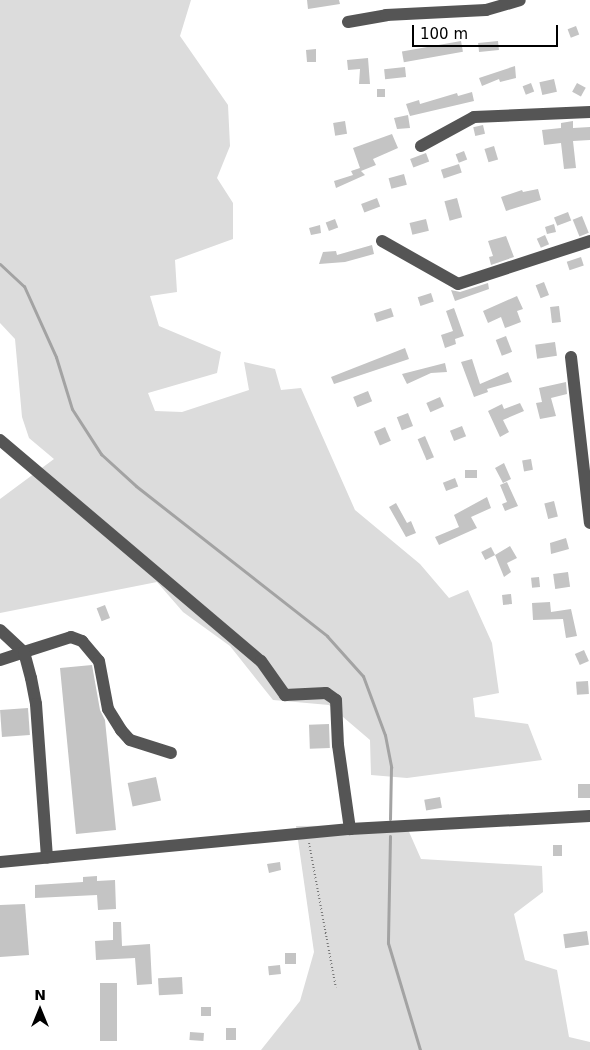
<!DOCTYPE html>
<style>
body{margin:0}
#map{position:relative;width:590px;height:1050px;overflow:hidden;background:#fff;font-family:"DejaVu Sans",sans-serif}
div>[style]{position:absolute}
.green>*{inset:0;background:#dcdcdc}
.stream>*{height:3px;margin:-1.5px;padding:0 1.5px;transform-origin:1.5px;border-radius:1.5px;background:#a3a3a3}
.building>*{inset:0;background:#c4c4c4;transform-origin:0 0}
.path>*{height:2px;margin-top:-1px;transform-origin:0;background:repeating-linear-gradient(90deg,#777 0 1px,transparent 0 3.5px)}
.minor>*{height:12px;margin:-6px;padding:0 6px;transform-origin:6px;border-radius:6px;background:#555}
span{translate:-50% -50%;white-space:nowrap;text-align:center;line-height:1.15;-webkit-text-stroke:4px #fff;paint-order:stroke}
.north{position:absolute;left:15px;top:985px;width:50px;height:50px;-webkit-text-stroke:4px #fff;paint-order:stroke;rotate:0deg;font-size:14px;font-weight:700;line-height:20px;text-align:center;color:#000}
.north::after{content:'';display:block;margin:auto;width:18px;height:22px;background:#000;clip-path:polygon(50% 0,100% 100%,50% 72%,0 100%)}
.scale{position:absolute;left:412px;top:25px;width:146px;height:22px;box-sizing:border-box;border:2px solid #000;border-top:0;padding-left:6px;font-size:15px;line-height:18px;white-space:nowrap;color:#000;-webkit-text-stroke:4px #fff;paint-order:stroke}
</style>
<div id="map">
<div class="green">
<i style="clip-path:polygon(0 0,191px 0,180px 36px,228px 105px,230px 146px,217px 178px,233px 203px,233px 239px,175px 260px,177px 292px,150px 296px,159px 326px,221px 352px,217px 373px,148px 393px,155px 411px,182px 412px,249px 390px,244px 362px,275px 369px,281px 390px,301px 388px,355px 510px,420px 564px,449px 598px,468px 590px,492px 643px,499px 693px,473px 698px,475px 717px,528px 724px,542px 760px,407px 778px,371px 775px,370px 740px,329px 705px,273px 700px,230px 646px,183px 612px,157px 582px,0 613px,0 499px,54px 459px,29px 438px,22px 417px,15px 339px,0 323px)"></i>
<i style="clip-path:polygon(406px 825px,421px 859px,542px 866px,543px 892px,514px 914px,525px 960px,557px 970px,569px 1037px,590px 1042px,590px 1050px,261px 1050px,300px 1001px,314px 952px,296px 826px)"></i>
</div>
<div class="stream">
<i style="left:0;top:264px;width:33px;rotate:43deg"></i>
<i style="left:24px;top:286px;width:78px;rotate:65.7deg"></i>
<i style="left:56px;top:357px;width:54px;rotate:72.9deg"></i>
<i style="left:72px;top:409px;width:54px;rotate:57.2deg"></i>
<i style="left:101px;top:454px;width:47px;rotate:42.4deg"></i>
<i style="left:136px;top:486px;width:243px;rotate:38.1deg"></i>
<i style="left:327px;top:636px;width:54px;rotate:48deg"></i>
<i style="left:363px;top:676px;width:63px;rotate:69.6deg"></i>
<i style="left:385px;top:735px;width:33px;rotate:79deg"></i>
<i style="left:391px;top:767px;width:52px;rotate:91.1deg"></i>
<i style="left:390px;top:836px;width:107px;rotate:91.1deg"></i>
<i style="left:388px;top:943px;width:112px;rotate:73.3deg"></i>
</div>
<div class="building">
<i style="clip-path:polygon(307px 0,339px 0,340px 4px,308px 9px)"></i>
<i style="left:576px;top:26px;width:9px;height:9px;rotate:69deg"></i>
<i style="left:461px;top:41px;width:11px;height:60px;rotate:80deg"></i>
<i style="left:498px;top:41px;width:9px;height:20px;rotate:84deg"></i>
<i style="clip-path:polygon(316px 49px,316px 62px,307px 62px,306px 50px)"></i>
<i style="clip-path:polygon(368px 58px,370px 84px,359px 84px,360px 69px,348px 70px,347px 60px)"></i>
<i style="clip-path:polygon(515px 66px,516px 78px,500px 82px,499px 79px,482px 86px,479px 78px)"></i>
<i style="left:405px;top:67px;width:10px;height:21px;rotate:84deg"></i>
<i style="left:554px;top:79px;width:13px;height:15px;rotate:77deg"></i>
<i style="left:531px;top:83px;width:9px;height:9px;rotate:69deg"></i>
<i style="left:577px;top:83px;width:10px;height:10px;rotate:29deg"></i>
<i style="left:377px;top:89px;width:8px;height:8px"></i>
<i style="clip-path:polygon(472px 92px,474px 101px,410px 116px,406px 104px,419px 100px,420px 104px,457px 93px,458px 96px)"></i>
<i style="clip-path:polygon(408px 115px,410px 128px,397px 129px,394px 118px)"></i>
<i style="left:345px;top:121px;width:13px;height:12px;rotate:81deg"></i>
<i style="clip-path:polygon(573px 121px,573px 128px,590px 127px,590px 140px,573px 141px,576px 168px,564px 169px,561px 143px,544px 145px,542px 130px,561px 128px,561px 123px)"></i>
<i style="left:483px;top:125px;width:9px;height:10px;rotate:77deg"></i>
<i style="clip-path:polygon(392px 134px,398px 148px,373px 159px,376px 165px,361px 171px,365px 175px,336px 188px,334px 181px,353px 175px,351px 171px,360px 168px,353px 148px)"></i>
<i style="left:494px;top:146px;width:14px;height:10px;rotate:73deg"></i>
<i style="left:464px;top:151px;width:9px;height:9px;rotate:69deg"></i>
<i style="left:426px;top:153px;width:9px;height:17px;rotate:69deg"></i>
<i style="left:459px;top:164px;width:9px;height:19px;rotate:72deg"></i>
<i style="left:404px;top:174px;width:11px;height:16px;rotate:75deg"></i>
<i style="clip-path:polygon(538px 189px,541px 200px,506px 211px,501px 197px,522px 190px,523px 192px)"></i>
<i style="left:377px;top:198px;width:9px;height:17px;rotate:69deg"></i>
<i style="left:457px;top:198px;width:20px;height:13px;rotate:75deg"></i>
<i style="left:568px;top:212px;width:9px;height:15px;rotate:69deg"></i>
<i style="left:582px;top:216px;width:18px;height:10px;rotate:68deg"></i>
<i style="left:335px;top:219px;width:9px;height:10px;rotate:69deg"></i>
<i style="left:426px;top:219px;width:12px;height:17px;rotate:76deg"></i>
<i style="clip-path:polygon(554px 224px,556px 232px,547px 234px,545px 227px)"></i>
<i style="clip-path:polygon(320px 225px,321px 233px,311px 235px,309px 228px)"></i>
<i style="left:545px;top:235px;width:10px;height:9px;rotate:66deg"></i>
<i style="clip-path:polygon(506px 236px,514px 257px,491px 265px,489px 257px,493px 256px,488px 241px)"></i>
<i style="clip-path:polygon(372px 245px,374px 254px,345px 262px,319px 264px,323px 252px,336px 251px,337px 255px)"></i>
<i style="left:581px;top:257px;width:9px;height:15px;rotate:72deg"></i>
<i style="left:544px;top:282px;width:14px;height:9px;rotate:69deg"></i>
<i style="clip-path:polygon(488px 283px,489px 289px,455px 301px,451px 290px,460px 292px)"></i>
<i style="left:431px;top:293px;width:9px;height:14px;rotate:72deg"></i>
<i style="clip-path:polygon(517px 296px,523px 309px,517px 311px,521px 322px,505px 328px,501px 317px,488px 323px,483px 311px)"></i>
<i style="left:559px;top:306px;width:16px;height:9px;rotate:83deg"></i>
<i style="left:391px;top:308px;width:9px;height:18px;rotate:72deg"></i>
<i style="clip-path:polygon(454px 308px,464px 336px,455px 339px,456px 344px,445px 348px,441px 335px,453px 331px,446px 311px)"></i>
<i style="left:506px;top:336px;width:17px;height:11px;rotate:69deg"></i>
<i style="left:555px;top:342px;width:14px;height:20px;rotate:82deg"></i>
<i style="clip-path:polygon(405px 348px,409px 359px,334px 384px,331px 377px)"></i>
<i style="clip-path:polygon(472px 359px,480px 384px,508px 372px,512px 382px,487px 389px,488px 392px,474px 397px,461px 362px)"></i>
<i style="clip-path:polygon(445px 363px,447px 372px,431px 373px,407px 384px,402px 374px)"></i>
<i style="clip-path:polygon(566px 382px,567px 394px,551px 398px,556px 416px,540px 419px,536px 403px,542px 402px,539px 388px)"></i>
<i style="left:368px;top:391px;width:11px;height:16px;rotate:68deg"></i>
<i style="left:440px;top:397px;width:10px;height:15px;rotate:66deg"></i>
<i style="clip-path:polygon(520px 403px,524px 411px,503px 420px,509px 432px,500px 437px,488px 411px,502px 404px,504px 409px)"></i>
<i style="left:408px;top:413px;width:14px;height:12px;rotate:69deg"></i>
<i style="left:462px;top:426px;width:11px;height:13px;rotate:68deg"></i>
<i style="left:385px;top:427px;width:15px;height:12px;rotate:67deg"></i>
<i style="left:425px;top:436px;width:23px;height:8px;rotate:67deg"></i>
<i style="left:531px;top:459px;width:11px;height:9px;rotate:80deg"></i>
<i style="clip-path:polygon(504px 463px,511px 479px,503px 483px,495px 468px)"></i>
<i style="left:465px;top:470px;width:12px;height:8px"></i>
<i style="left:455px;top:478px;width:9px;height:13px;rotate:69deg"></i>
<i style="clip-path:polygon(507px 482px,518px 506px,505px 511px,502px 504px,507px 502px,500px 485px)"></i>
<i style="clip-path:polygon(487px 497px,491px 508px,471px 517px,477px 528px,439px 545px,435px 537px,459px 527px,454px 515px)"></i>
<i style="left:554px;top:501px;width:16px;height:10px;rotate:76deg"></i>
<i style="clip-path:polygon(396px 503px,407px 523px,411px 521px,416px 533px,406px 537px,389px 507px)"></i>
<i style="clip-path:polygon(566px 538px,569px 549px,551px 554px,550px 543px)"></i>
<i style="clip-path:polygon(510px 546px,517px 558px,507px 563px,511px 572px,504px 577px,495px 555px)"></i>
<i style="left:491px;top:547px;width:9px;height:11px;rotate:63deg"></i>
<i style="left:568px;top:572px;width:15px;height:15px;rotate:82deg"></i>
<i style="left:539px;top:577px;width:10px;height:8px;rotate:84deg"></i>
<i style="left:511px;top:594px;width:10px;height:9px;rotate:84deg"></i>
<i style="clip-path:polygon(550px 602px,551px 612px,571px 609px,577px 636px,566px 638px,563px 619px,533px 620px,532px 603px)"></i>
<i style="left:105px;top:605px;width:14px;height:9px;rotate:69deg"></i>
<i style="left:584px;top:650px;width:12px;height:10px;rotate:66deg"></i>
<i style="clip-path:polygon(92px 665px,100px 710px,105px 720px,116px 830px,76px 834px,60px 668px)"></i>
<i style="left:588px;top:681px;width:13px;height:12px;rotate:86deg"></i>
<i style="left:28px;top:708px;width:27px;height:28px;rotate:86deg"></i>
<i style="left:329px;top:724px;width:24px;height:20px;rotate:88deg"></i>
<i style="left:156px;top:777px;width:24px;height:29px;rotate:78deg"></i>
<i style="left:578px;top:784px;width:12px;height:14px"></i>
<i style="left:440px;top:797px;width:11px;height:16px;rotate:80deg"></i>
<i style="left:553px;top:845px;width:9px;height:11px"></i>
<i style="clip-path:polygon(280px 862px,281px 870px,269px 873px,267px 864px)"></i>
<i style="clip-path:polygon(97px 876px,97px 881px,115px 880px,116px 909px,98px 910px,97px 895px,35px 898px,35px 885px,83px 882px,83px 877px)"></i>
<i style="clip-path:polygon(25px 904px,29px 955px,0 957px,0 905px)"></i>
<i style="clip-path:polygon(113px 922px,121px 922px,122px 946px,150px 944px,152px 984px,137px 985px,135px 958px,96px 960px,95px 941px,113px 940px)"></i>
<i style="left:587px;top:931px;width:14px;height:24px;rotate:82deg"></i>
<i style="left:285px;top:953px;width:11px;height:11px"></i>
<i style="left:280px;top:965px;width:9px;height:12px;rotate:84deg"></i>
<i style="left:182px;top:977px;width:17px;height:24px;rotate:87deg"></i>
<i style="left:100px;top:983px;width:17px;height:58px"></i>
<i style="left:211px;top:1007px;width:9px;height:10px;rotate:90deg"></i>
<i style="left:226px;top:1028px;width:10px;height:12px"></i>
<i style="left:190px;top:1032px;width:14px;height:8px;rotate:4deg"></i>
</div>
<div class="path">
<i style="left:309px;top:843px;width:147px;rotate:79.5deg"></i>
</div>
<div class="minor">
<i style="left:348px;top:22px;width:39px;rotate:-10deg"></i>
<i style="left:386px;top:15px;width:100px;rotate:-2.9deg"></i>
<i style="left:486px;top:10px;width:35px;rotate:-16deg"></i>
<i style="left:421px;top:146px;width:60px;rotate:-28.7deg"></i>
<i style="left:474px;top:117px;width:116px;rotate:-2.5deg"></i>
<i style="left:382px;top:241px;width:87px;rotate:29.5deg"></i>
<i style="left:458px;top:284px;width:139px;rotate:-18deg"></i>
<i style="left:571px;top:357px;width:167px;rotate:83.5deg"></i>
<i style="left:0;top:440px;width:342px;rotate:40.3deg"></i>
<i style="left:261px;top:661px;width:42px;rotate:54.8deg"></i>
<i style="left:285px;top:695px;width:41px;rotate:-2.8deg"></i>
<i style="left:326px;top:693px;width:12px;rotate:35deg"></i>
<i style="left:336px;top:700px;width:45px;rotate:87.5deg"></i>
<i style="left:338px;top:745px;width:85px;rotate:81.9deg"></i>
<i style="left:0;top:630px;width:33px;rotate:43deg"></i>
<i style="left:24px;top:652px;width:49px;rotate:-17.7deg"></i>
<i style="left:71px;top:637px;width:12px;rotate:20deg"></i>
<i style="left:82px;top:641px;width:26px;rotate:50deg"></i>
<i style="left:99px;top:661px;width:49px;rotate:79.4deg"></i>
<i style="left:108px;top:709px;width:25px;rotate:58deg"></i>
<i style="left:121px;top:730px;width:13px;rotate:48deg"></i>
<i style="left:130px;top:740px;width:43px;rotate:17.6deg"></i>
<i style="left:0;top:660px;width:25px;rotate:-18deg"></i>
<i style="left:24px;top:652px;width:27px;rotate:75deg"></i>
<i style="left:31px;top:678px;width:26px;rotate:79deg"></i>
<i style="left:36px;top:704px;width:154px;rotate:85.9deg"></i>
<i style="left:0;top:862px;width:352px;rotate:-5.4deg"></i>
<i style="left:350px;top:829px;width:240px;rotate:-3.1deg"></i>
</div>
<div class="north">N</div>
<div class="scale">100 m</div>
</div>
